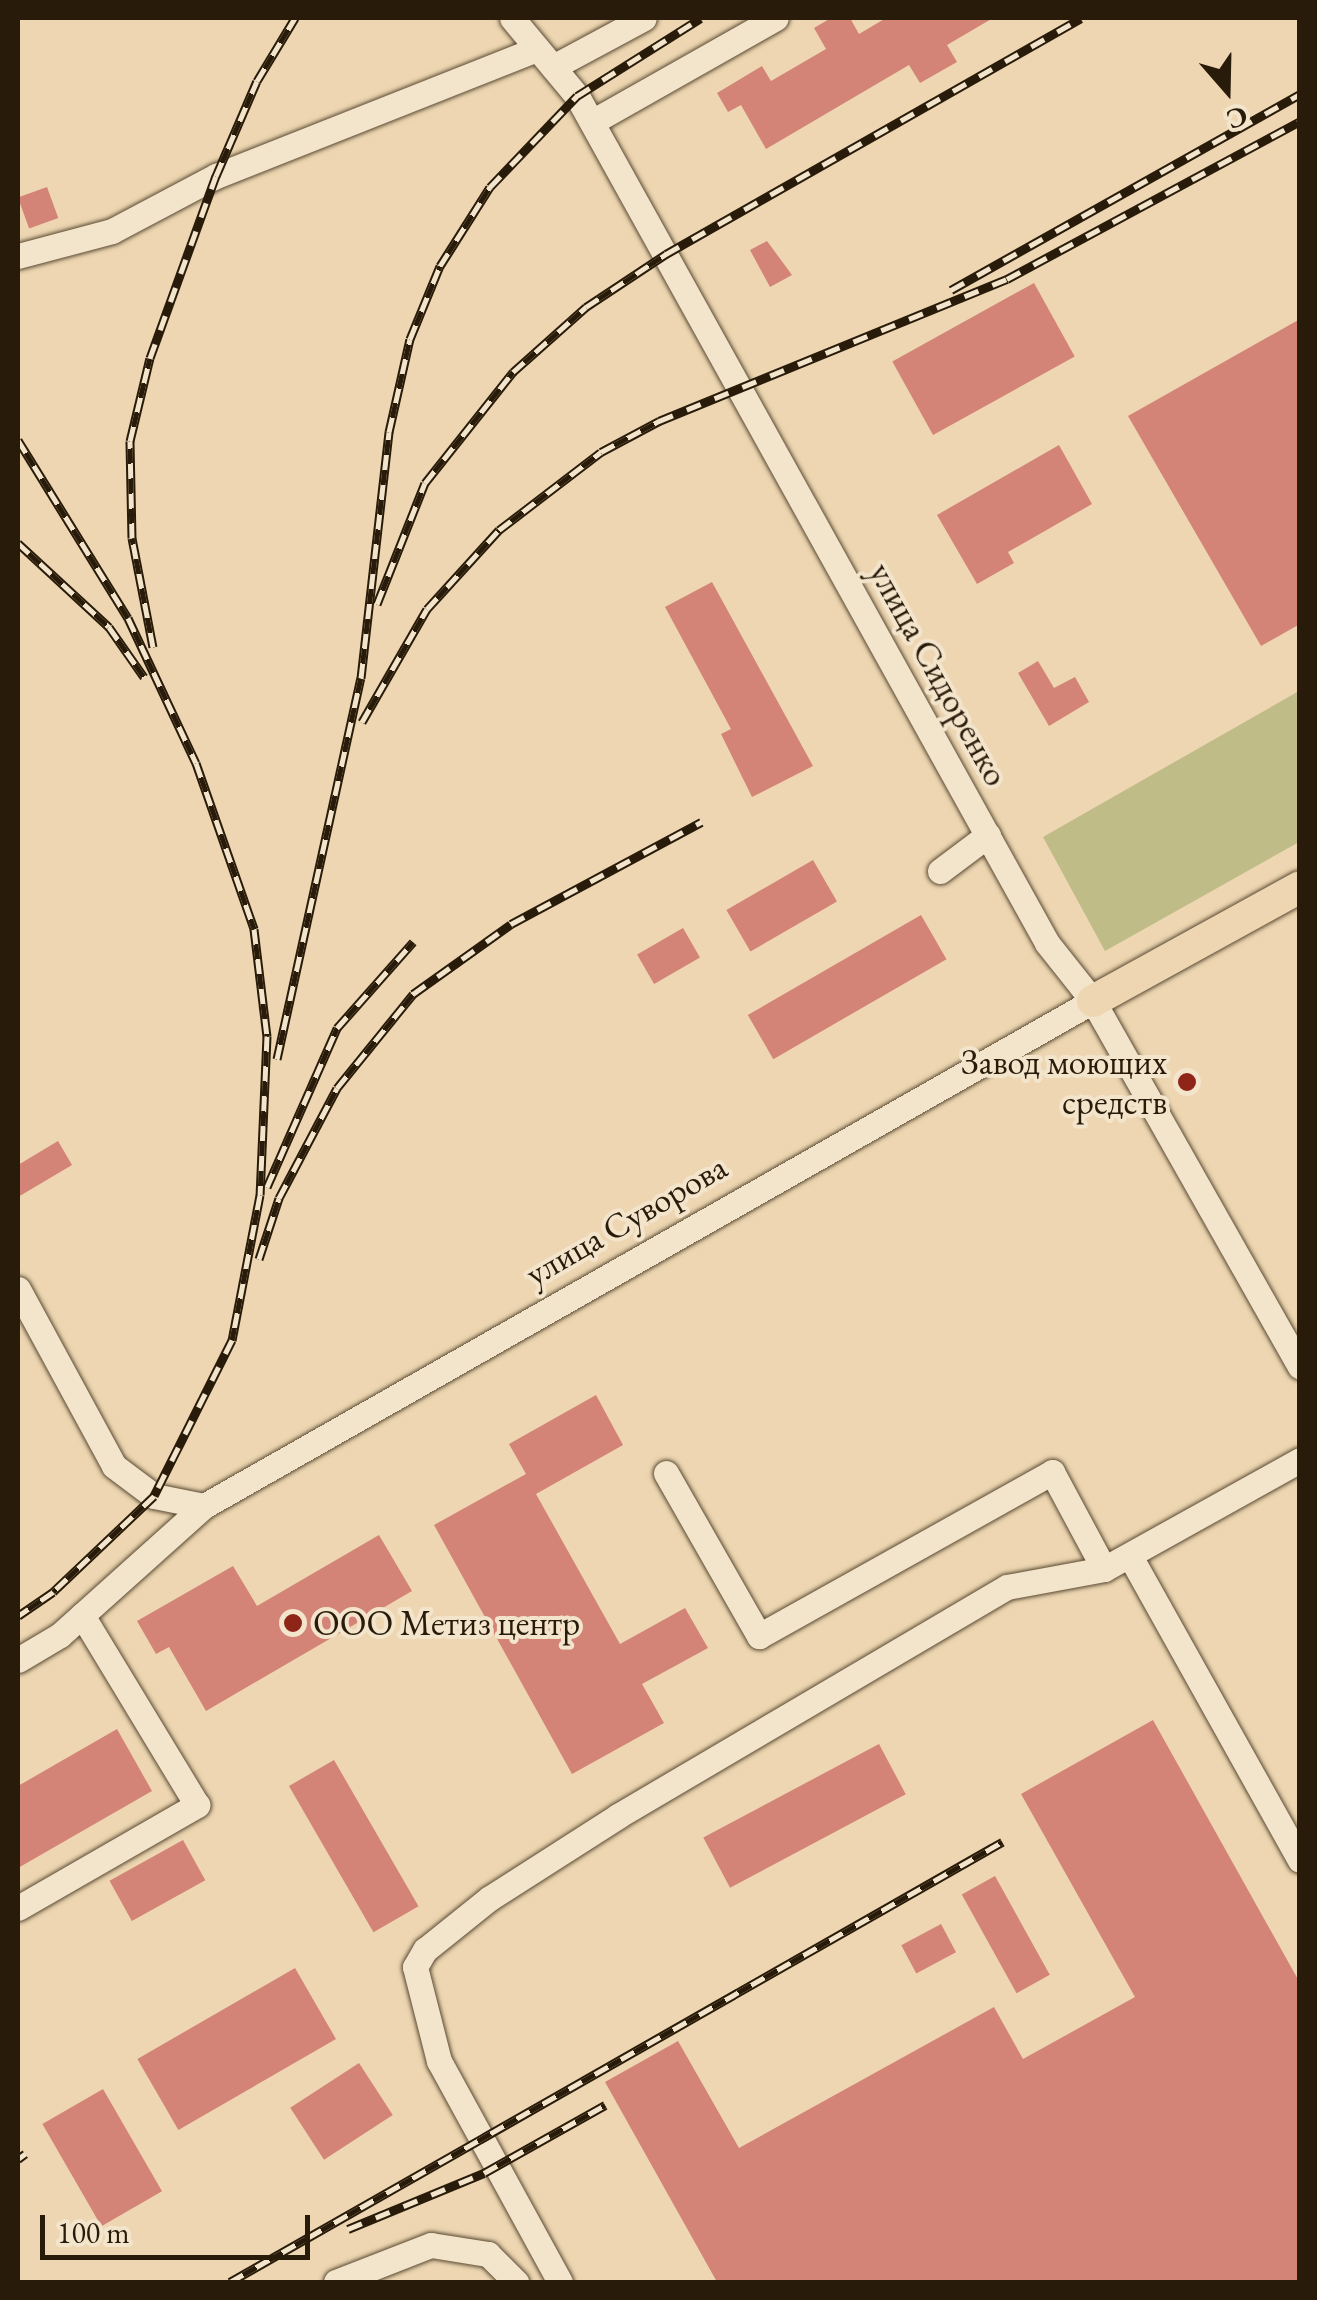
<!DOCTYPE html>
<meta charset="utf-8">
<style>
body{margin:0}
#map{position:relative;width:1317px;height:2300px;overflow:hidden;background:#edd6b1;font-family:"EB Garamond",serif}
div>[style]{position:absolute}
.green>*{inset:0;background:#bfbc87}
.building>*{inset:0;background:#d38477;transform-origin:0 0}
.roads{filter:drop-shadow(0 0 2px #5a4a33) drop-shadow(0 0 2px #5a4a33)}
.minor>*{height:25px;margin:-12.5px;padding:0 12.5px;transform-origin:12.5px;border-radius:12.5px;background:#f3e4cc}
.major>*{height:32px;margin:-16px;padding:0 16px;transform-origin:16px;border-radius:16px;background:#edd6b1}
.rail>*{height:9px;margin-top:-4.5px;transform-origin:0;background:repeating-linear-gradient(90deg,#f3e4cc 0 15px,#291b09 0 30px);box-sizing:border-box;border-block:2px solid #291b09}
.dots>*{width:28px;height:28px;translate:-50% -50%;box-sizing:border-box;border:5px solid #f3e4cc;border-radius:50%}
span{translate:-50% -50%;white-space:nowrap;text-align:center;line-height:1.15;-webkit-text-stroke:8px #f3e4cc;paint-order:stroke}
.street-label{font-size:35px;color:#291b09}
.poi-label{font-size:35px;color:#291b09}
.right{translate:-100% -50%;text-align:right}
.left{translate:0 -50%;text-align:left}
.frame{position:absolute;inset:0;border:20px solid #291b09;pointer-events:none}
.north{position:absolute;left:1177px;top:40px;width:100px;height:100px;-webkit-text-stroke:8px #f3e4cc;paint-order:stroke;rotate:160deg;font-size:28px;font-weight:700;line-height:40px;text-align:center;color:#291b09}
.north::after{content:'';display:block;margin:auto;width:35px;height:45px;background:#291b09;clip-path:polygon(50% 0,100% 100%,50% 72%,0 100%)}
.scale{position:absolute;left:40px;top:2215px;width:270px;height:45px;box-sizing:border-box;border:5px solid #291b09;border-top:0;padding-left:12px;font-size:30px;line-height:35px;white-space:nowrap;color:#291b09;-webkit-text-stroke:8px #f3e4cc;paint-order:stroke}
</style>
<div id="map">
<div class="green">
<i style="clip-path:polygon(1299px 691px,1299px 842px,1105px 951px,1043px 837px)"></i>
</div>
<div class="building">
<i style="clip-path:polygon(831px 18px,850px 18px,859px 34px,886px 18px,993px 18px,947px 45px,957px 62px,920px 83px,909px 65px,766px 149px,741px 105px,728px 112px,717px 93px,762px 66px,771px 81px,826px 49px,814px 28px)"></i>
<i style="left:47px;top:187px;width:33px;height:31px;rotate:70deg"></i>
<i style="clip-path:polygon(767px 241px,792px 275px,770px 287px,750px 250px)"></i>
<i style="left:1034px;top:283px;width:84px;height:162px;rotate:61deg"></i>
<i style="clip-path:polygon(1300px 319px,1300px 624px,1261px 646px,1128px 416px)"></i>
<i style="clip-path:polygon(1059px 445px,1092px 504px,1008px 552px,1014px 563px,977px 584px,937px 515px)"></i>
<i style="clip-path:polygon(712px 582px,813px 766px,752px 797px,721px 734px,731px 729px,665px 607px)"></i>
<i style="clip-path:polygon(1038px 661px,1054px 688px,1075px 677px,1089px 702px,1049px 726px,1018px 673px)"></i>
<i style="left:813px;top:860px;width:48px;height:100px;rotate:60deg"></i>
<i style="left:921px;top:915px;width:51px;height:200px;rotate:60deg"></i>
<i style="left:683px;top:928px;width:34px;height:53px;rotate:60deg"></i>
<i style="clip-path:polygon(58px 1141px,72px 1165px,18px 1197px,18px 1165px)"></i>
<i style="clip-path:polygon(596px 1395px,623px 1445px,536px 1494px,620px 1644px,685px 1608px,708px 1648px,642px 1684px,664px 1723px,572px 1774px,434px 1525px,526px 1474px,509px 1444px)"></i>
<i style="clip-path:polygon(379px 1535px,412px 1591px,206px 1711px,169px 1647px,156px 1654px,137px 1621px,233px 1566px,257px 1606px)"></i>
<i style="clip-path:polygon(1153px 1720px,1300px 1983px,1300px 2282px,717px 2282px,605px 2082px,678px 2041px,739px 2148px,994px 2007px,1023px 2059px,1135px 1997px,1021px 1794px)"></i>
<i style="clip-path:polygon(117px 1729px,152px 1791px,18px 1868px,18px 1786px)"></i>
<i style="left:879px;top:1744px;width:57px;height:199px;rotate:62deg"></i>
<i style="left:334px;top:1760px;width:169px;height:52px;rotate:60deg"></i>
<i style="left:183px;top:1840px;width:46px;height:84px;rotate:61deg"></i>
<i style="left:995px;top:1876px;width:113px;height:38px;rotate:61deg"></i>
<i style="left:941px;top:1924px;width:32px;height:45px;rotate:62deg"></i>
<i style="left:295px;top:1968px;width:82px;height:182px;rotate:60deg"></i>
<i style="left:359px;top:2063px;width:62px;height:82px;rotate:57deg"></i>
<i style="left:103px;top:2089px;width:118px;height:70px;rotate:60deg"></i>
</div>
<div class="roads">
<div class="minor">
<i style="left:512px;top:18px;width:102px;rotate:50.2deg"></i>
<i style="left:577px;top:96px;width:969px;rotate:60.97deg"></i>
<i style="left:1047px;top:943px;width:74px;rotate:51.6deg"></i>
<i style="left:1093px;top:1001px;width:420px;rotate:60.5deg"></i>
<i style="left:553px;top:67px;width:103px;rotate:-28.3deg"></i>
<i style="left:592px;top:122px;width:211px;rotate:-29.5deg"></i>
<i style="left:18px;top:256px;width:97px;rotate:-14.9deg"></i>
<i style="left:112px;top:231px;width:118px;rotate:-27.9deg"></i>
<i style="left:216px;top:176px;width:345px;rotate:-21.6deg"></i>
<i style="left:940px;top:871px;width:60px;rotate:-36.9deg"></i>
<i style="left:18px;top:1289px;width:201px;rotate:61.5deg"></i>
<i style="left:114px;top:1466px;width:50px;rotate:36.9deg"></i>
<i style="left:154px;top:1496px;width:51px;rotate:11.3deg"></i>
<i style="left:666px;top:1473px;width:188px;rotate:60.3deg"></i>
<i style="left:759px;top:1636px;width:336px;rotate:-29.2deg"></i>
<i style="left:1052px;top:1472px;width:110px;rotate:61.8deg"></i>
<i style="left:1104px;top:1569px;width:224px;rotate:-29.1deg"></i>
<i style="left:1130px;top:1556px;width:348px;rotate:60.8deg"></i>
<i style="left:18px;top:1660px;width:49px;rotate:-30.8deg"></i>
<i style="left:60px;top:1635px;width:193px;rotate:-41.9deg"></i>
<i style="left:204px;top:1506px;width:1022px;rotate:-29.6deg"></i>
<i style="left:18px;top:1908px;width:207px;rotate:-29.9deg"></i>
<i style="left:197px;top:1805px;width:222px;rotate:-121.2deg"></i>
<i style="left:336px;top:2282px;width:102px;rotate:-21.3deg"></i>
<i style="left:431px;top:2245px;width:58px;rotate:9deg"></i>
<i style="left:488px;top:2254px;width:40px;rotate:45deg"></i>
<i style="left:560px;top:2282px;width:252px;rotate:-118.7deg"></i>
<i style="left:439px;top:2061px;width:97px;rotate:-104.3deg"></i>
<i style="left:415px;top:1967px;width:20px;rotate:-60deg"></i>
<i style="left:425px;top:1950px;width:83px;rotate:-38.7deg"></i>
<i style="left:490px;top:1898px;width:152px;rotate:-32.6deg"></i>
<i style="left:618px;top:1816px;width:451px;rotate:-30.5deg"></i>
<i style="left:1007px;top:1587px;width:99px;rotate:-10.5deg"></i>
</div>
<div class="major">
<i style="left:1093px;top:1001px;width:236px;rotate:-28.8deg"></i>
</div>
</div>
<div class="rail">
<i style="left:951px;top:290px;width:400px;rotate:-29.3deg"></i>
<i style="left:18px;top:440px;width:209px;rotate:58.3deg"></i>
<i style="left:128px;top:618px;width:160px;rotate:64.9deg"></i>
<i style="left:196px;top:763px;width:176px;rotate:70.7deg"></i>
<i style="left:254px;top:929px;width:108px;rotate:83.1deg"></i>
<i style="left:267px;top:1036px;width:159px;rotate:92.5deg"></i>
<i style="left:260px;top:1195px;width:148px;rotate:100.9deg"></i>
<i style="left:232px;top:1340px;width:174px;rotate:116.6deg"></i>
<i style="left:154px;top:1496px;width:139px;rotate:136.5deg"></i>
<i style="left:53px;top:1592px;width:42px;rotate:145.6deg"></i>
<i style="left:18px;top:543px;width:124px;rotate:42.7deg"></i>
<i style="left:109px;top:627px;width:61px;rotate:55deg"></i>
<i style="left:377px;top:604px;width:130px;rotate:-68.4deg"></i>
<i style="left:425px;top:483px;width:142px;rotate:-51.6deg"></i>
<i style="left:513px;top:372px;width:98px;rotate:-41.7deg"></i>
<i style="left:586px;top:307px;width:96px;rotate:-33.5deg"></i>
<i style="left:666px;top:254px;width:477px;rotate:-29.6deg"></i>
<i style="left:153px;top:647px;width:111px;rotate:-100.9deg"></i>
<i style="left:132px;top:538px;width:97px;rotate:-91.2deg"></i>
<i style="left:130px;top:441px;width:85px;rotate:-76.5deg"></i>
<i style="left:150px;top:358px;width:194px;rotate:-70.1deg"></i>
<i style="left:216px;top:176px;width:103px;rotate:-66.7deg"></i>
<i style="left:257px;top:81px;width:74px;rotate:-58.9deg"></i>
<i style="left:362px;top:722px;width:130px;rotate:-60.1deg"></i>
<i style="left:427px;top:609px;width:107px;rotate:-47.7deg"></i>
<i style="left:499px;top:530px;width:128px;rotate:-37.4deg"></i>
<i style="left:601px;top:452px;width:66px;rotate:-28.1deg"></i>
<i style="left:659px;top:421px;width:376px;rotate:-22.2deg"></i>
<i style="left:1007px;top:279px;width:333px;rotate:-28.3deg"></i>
<i style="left:277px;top:1059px;width:390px;rotate:-77.6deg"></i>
<i style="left:361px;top:678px;width:248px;rotate:-83.5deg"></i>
<i style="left:389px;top:432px;width:95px;rotate:-77.3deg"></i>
<i style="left:410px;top:339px;width:79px;rotate:-67.7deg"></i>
<i style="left:440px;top:266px;width:93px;rotate:-57.7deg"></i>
<i style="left:490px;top:187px;width:126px;rotate:-46.3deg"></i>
<i style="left:577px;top:96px;width:146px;rotate:-32.2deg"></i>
<i style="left:267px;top:1187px;width:174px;rotate:-66.2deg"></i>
<i style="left:337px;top:1028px;width:115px;rotate:-48.5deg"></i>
<i style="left:259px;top:1259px;width:64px;rotate:-71.8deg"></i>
<i style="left:279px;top:1198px;width:124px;rotate:-62.2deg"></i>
<i style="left:337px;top:1088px;width:121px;rotate:-51deg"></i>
<i style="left:413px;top:994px;width:120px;rotate:-35.5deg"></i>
<i style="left:511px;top:924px;width:216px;rotate:-28.2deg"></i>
<i style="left:18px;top:2159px;width:9px;rotate:-36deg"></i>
<i style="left:348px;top:2229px;width:147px;rotate:-22.4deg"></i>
<i style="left:484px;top:2173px;width:139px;rotate:-29.3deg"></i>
<i style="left:230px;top:2282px;width:889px;rotate:-29.68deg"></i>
</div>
<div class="dots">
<i style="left:1187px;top:1082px;background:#8f2418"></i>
<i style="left:293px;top:1623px;background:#8f2418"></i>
</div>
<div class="street-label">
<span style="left:939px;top:674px;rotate:61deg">улица Сидоренко</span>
<span style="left:626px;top:1220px;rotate:-30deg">улица Суворова</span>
</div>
<div class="poi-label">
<span class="right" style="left:1167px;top:1082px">Завод моющих<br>средств</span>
<span class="left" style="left:313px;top:1623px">ООО Метиз центр</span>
</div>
<div class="frame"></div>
<div class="north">С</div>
<div class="scale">100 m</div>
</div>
